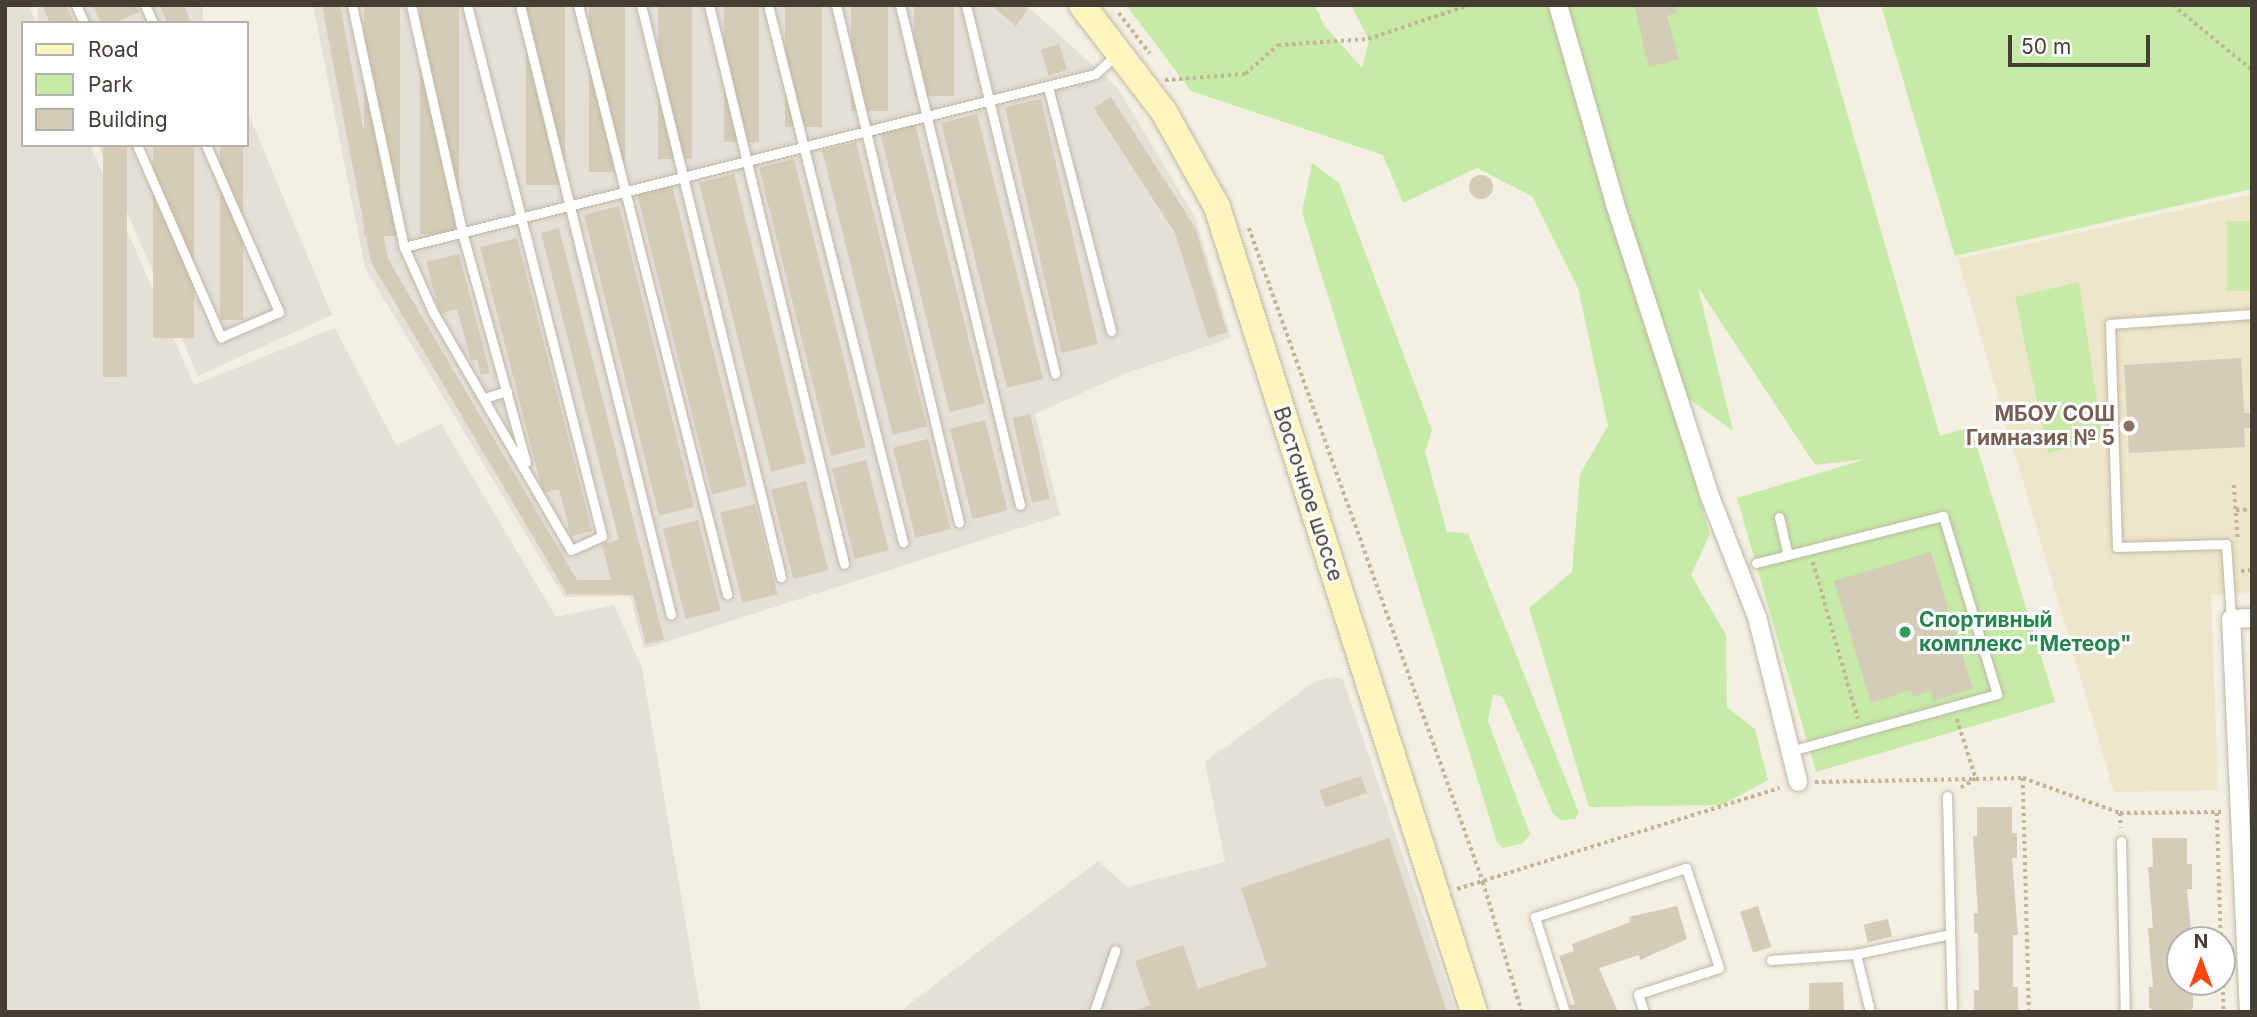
<!DOCTYPE html>
<meta charset="utf-8">
<style>
body{margin:0}
#map{position:relative;width:2257px;height:1017px;overflow:hidden;background:#f3efe2;font-family:Inter,sans-serif}
div>[style]{position:absolute}
.industrial>*{inset:0;background:#e4dfd7;transform-origin:0 0}
.education>*{inset:0;background:#ede6ca}
.green>*{inset:0;background:#c6eba6;transform-origin:0 0}
.building>*{inset:0;background:#d4ccb6;transform-origin:0 0}
.round{border-radius:50%}
.path>*{height:3.5px;margin-top:-1.75px;transform-origin:0;background:repeating-linear-gradient(90deg,#c2b594 0 3.5px,transparent 0 7px)}
.roads{filter:drop-shadow(0 0 2px #beb8a4) drop-shadow(0 0 2px #beb8a4)}
.service>*{height:9px;margin:-4.5px;padding:0 4.5px;transform-origin:4.5px;border-radius:4.5px;background:#fff}
.minor>*{height:18px;margin:-9px;padding:0 9px;transform-origin:9px;border-radius:9px;background:#fff}
.secondary>*{height:26px;margin:-13px;padding:0 13px;transform-origin:13px;border-radius:13px;background:#fff5bf}
.dots>*{width:19px;height:19px;translate:-50% -50%;box-sizing:border-box;border:4px solid #fff;border-radius:50%}
span{translate:-50% -50%;white-space:nowrap;text-align:center;line-height:1.15;-webkit-text-stroke:6px #fff;paint-order:stroke}
.education-label{font-size:21px;color:#785e54;font-weight:700}
.right{translate:-100% -50%;text-align:right}
.street-label{font-size:21px;color:#443f32}
.leisure-label{font-size:21px;color:#27864d;font-weight:700}
.left{translate:0 -50%;text-align:left}
.frame{position:absolute;inset:0;border:7px solid #443f32;pointer-events:none}
.legend{position:absolute;left:21px;top:21px;width:228px;height:126px;box-sizing:border-box;background:#fff;border:2px solid #b4b2ad;margin:0;padding:9px 12px;list-style:none;font-size:21px;color:#443f32}
.legend li{display:flex;align-items:center;gap:14px;height:35px}
.legend b{width:35px;border:2px solid #b4b2ad}
.north{position:absolute;left:2166px;top:926px;width:70px;height:70px;box-sizing:border-box;background:#fff;border:2px solid #b4b2ad;border-radius:50%;rotate:0deg;font-size:19px;font-weight:700;line-height:28px;text-align:center;color:#443f32}
.north::after{content:'';display:block;margin:auto;width:24px;height:32px;background:#ff460c;clip-path:polygon(50% 0,100% 100%,50% 72%,0 100%)}
.scale{position:absolute;left:2008px;top:35px;width:142px;height:32px;box-sizing:border-box;border:4px solid #443f32;border-top:0;padding-left:9px;font-size:21px;line-height:24px;white-space:nowrap;color:#443f32;-webkit-text-stroke:5px #fff;paint-order:stroke}
</style>
<div id="map">
<div class="industrial">
<i style="clip-path:polygon(5px 5px,29px 5px,36px 23px,23px 23px,23px 145px,90px 145px,194px 385px,335px 328px,396px 445px,441px 424px,556px 617px,614px 605px,642px 668px,701px 1012px,5px 1012px)"></i>
<i style="left:38px;top:5px;width:165px;height:19px"></i>
<i style="clip-path:polygon(313px 5px,1026px 5px,1117px 87px,1195px 217px,1231px 338px,1126px 373px,1035px 414px,1060px 515px,644px 649px,630px 596px,564px 597px,365px 268px)"></i>
<i style="clip-path:polygon(247px 110px,332px 315px,198px 376px,98px 145px,247px 145px)"></i>
<i style="clip-path:polygon(1335px 677px,1343px 680px,1456px 1012px,899px 1012px,1098px 861px,1127px 887px,1225px 862px,1205px 762px,1316px 681px)"></i>
</div>
<div class="education">
<i style="clip-path:polygon(2252px 194px,2252px 592px,2211px 595px,2218px 790px,2114px 792px,1958px 259px)"></i>
</div>
<div class="green">
<i style="clip-path:polygon(1126px 5px,1315px 5px,1324px 25px,1362px 68px,1369px 40px,1351px 5px,1816px 5px,1940px 436px,1971px 427px,2055px 702px,1816px 772px,1737px 498px,1866px 459px,1815px 465px,1698px 287px,1733px 431px,1666px 382px,1710px 534px,1691px 575px,1726px 635px,1727px 707px,1755px 729px,1768px 780px,1722px 805px,1589px 807px,1529px 608px,1572px 572px,1580px 474px,1608px 426px,1578px 288px,1532px 196px,1477px 168px,1403px 203px,1383px 155px,1191px 91px)"></i>
<i style="clip-path:polygon(1881px 5px,2252px 5px,2252px 189px,1955px 256px)"></i>
<i style="clip-path:polygon(1312px 163px,1339px 183px,1432px 430px,1425px 452px,1447px 532px,1468px 533px,1579px 813px,1575px 819px,1561px 820px,1553px 814px,1503px 697px,1493px 694px,1488px 721px,1530px 834px,1523px 843px,1503px 848px,1497px 842px,1302px 212px)"></i>
<i style="left:2252px;top:221px;width:70px;height:25px;rotate:90deg"></i>
<i style="clip-path:polygon(2079px 282px,2103px 439px,2048px 453px,2015px 297px)"></i>
</div>
<div class="building">
<i style="clip-path:polygon(42px 5px,66px 5px,74px 23px,50px 23px)"></i>
<i style="clip-path:polygon(93px 5px,136px 5px,139px 12px,115px 23px,101px 23px)"></i>
<i style="clip-path:polygon(160px 5px,184px 5px,191px 23px,167px 23px)"></i>
<i style="clip-path:polygon(322px 5px,340px 5px,388px 259px,577px 580px,611px 580px,602px 544px,619px 540px,541px 233px,559px 228px,664px 640px,646px 644px,633px 595px,567px 594px,371px 262px)"></i>
<i style="left:364px;top:5px;width:36px;height:231px"></i>
<i style="left:420px;top:5px;width:39px;height:229px"></i>
<i style="left:526px;top:5px;width:39px;height:180px"></i>
<i style="left:589px;top:5px;width:36px;height:167px"></i>
<i style="left:658px;top:5px;width:34px;height:154px"></i>
<i style="left:724px;top:5px;width:35px;height:137px"></i>
<i style="left:785px;top:5px;width:37px;height:122px"></i>
<i style="left:851px;top:5px;width:37px;height:106px"></i>
<i style="left:914px;top:5px;width:40px;height:91px"></i>
<i style="clip-path:polygon(991px 5px,1023px 5px,1028px 10px,1016px 26px)"></i>
<i style="clip-path:polygon(1634px 5px,1675px 5px,1677px 13px,1667px 16px,1679px 59px,1649px 67px)"></i>
<i style="left:1059px;top:44px;width:27px;height:19px;rotate:73deg"></i>
<i style="clip-path:polygon(1111px 97px,1195px 227px,1227px 332px,1208px 338px,1175px 233px,1094px 108px)"></i>
<i style="left:1041px;top:99px;width:252px;height:37px;rotate:77deg"></i>
<i style="left:977px;top:114px;width:273px;height:37px;rotate:76deg"></i>
<i style="left:915px;top:124px;width:288px;height:36px;rotate:76deg"></i>
<i style="left:856px;top:142px;width:293px;height:35px;rotate:76deg"></i>
<i style="left:103px;top:145px;width:24px;height:232px"></i>
<i style="left:153px;top:145px;width:41px;height:193px"></i>
<i style="left:220px;top:145px;width:23px;height:175px"></i>
<i style="left:794px;top:159px;width:297px;height:36px;rotate:76deg"></i>
<i style="left:734px;top:174px;width:298px;height:36px;rotate:76deg"></i>
<i class="round" style="left:1469px;top:175px;width:24px;height:24px"></i>
<i style="left:672px;top:185px;width:310px;height:36px;rotate:76deg"></i>
<i style="left:619px;top:206px;width:310px;height:36px;rotate:76deg"></i>
<i style="clip-path:polygon(517px 238px,592px 531px,571px 536px,559px 489px,543px 493px,480px 247px)"></i>
<i style="clip-path:polygon(459px 254px,490px 373px,481px 375px,477px 359px,471px 361px,457px 309px,440px 314px,426px 262px)"></i>
<i style="clip-path:polygon(2241px 358px,2244px 413px,2252px 413px,2252px 428px,2244px 428px,2245px 447px,2129px 453px,2124px 365px)"></i>
<i style="left:1030px;top:414px;width:87px;height:18px;rotate:77deg"></i>
<i style="left:985px;top:420px;width:93px;height:36px;rotate:76deg"></i>
<i style="left:928px;top:439px;width:93px;height:36px;rotate:76deg"></i>
<i style="left:866px;top:460px;width:93px;height:35px;rotate:76deg"></i>
<i style="left:806px;top:481px;width:92px;height:36px;rotate:76deg"></i>
<i style="left:755px;top:504px;width:93px;height:36px;rotate:76deg"></i>
<i style="left:698px;top:520px;width:93px;height:36px;rotate:76deg"></i>
<i style="clip-path:polygon(1931px 552px,1973px 689px,1933px 701px,1931px 691px,1913px 697px,1911px 690px,1871px 703px,1834px 581px)"></i>
<i style="left:1361px;top:776px;width:18px;height:44px;rotate:71deg"></i>
<i style="clip-path:polygon(1977px 807px,2012px 807px,2012px 833px,2017px 833px,2017px 858px,2012px 858px,2018px 935px,2013px 935px,2013px 987px,2018px 987px,2018px 1012px,1974px 1010px,1974px 990px,1979px 990px,1978px 933px,1974px 933px,1974px 913px,1978px 913px,1973px 836px,1977px 836px)"></i>
<i style="clip-path:polygon(1389px 838px,1447px 1012px,1132px 1012px,1150px 1005px,1135px 961px,1183px 945px,1198px 989px,1267px 966px,1241px 888px)"></i>
<i style="clip-path:polygon(2152px 838px,2187px 838px,2187px 864px,2192px 864px,2192px 889px,2187px 889px,2192px 940px,2180px 940px,2180px 982px,2193px 983px,2193px 1008px,2188px 1012px,2154px 1012px,2149px 1007px,2149px 987px,2153px 987px,2148px 928px,2153px 928px,2148px 867px,2153px 867px)"></i>
<i style="clip-path:polygon(1677px 906px,1687px 939px,1640px 960px,1639px 955px,1599px 968px,1618px 1012px,1572px 1012px,1570px 1005px,1575px 1004px,1559px 956px,1574px 951px,1572px 944px,1630px 922px,1629px 917px)"></i>
<i style="left:1758px;top:906px;width:43px;height:19px;rotate:72deg"></i>
<i style="left:1888px;top:919px;width:18px;height:25px;rotate:77deg"></i>
<i style="clip-path:polygon(1843px 982px,1844px 1012px,1804px 1012px,1809px 1009px,1809px 983px)"></i>
</div>
<div class="path">
<i style="left:2173px;top:5px;width:102px;rotate:39.4deg"></i>
<i style="left:1119px;top:13px;width:51px;rotate:52.9deg"></i>
<i style="left:1165px;top:80px;width:80px;rotate:-4.3deg"></i>
<i style="left:1245px;top:74px;width:44px;rotate:-41.3deg"></i>
<i style="left:1278px;top:45px;width:90px;rotate:-3.8deg"></i>
<i style="left:1368px;top:39px;width:107px;rotate:-18.6deg"></i>
<i style="left:1249px;top:228px;width:695px;rotate:70.31deg"></i>
<i style="left:1483px;top:882px;width:136px;rotate:73.3deg"></i>
<i style="left:2234px;top:485px;width:54px;rotate:85.8deg"></i>
<i style="left:2236px;top:510px;width:16px;rotate:-4deg"></i>
<i style="left:1813px;top:562px;width:163px;rotate:74deg"></i>
<i style="left:2241px;top:571px;width:11px;rotate:-5deg"></i>
<i style="left:1957px;top:719px;width:63px;rotate:72.4deg"></i>
<i style="left:1976px;top:779px;width:21px;rotate:149deg"></i>
<i style="left:2023px;top:778px;width:234px;rotate:88.5deg"></i>
<i style="left:1815px;top:782px;width:208px;rotate:-1.1deg"></i>
<i style="left:2023px;top:778px;width:103px;rotate:19.8deg"></i>
<i style="left:2120px;top:813px;width:101px;rotate:-0.6deg"></i>
<i style="left:2120px;top:813px;width:15px;rotate:86deg"></i>
<i style="left:2217px;top:813px;width:127px;rotate:88.2deg"></i>
<i style="left:1457px;top:889px;width:338px;rotate:-17.4deg"></i>
<i style="left:2222px;top:957px;width:55px;rotate:87.9deg"></i>
</div>
<div class="roads">
<div class="service">
<i style="left:76px;top:5px;width:20px;rotate:66deg"></i>
<i style="left:145px;top:5px;width:20px;rotate:66deg"></i>
<i style="left:352px;top:5px;width:248px;rotate:77.9deg"></i>
<i style="left:404px;top:247px;width:71px;rotate:66deg"></i>
<i style="left:433px;top:312px;width:275px;rotate:59.9deg"></i>
<i style="left:571px;top:550px;width:34px;rotate:-24deg"></i>
<i style="left:602px;top:536px;width:548px;rotate:-104.26deg"></i>
<i style="left:411px;top:5px;width:233px;rotate:77.3deg"></i>
<i style="left:462px;top:232px;width:239px;rotate:74.5deg"></i>
<i style="left:520px;top:5px;width:628px;rotate:76.1deg"></i>
<i style="left:578px;top:5px;width:608px;rotate:75.8deg"></i>
<i style="left:641px;top:5px;width:589px;rotate:76.25deg"></i>
<i style="left:709px;top:5px;width:575px;rotate:76.42deg"></i>
<i style="left:768px;top:5px;width:554px;rotate:75.89deg"></i>
<i style="left:836px;top:5px;width:532px;rotate:76.64deg"></i>
<i style="left:900px;top:5px;width:514px;rotate:76.5deg"></i>
<i style="left:966px;top:5px;width:379px;rotate:76.4deg"></i>
<i style="left:1048px;top:87px;width:252px;rotate:75.5deg"></i>
<i style="left:137px;top:145px;width:210px;rotate:66.4deg"></i>
<i style="left:221px;top:337px;width:63px;rotate:-23.3deg"></i>
<i style="left:279px;top:312px;width:182px;rotate:-113.6deg"></i>
<i style="left:404px;top:247px;width:712px;rotate:-14.06deg"></i>
<i style="left:1095px;top:74px;width:30px;rotate:-42deg"></i>
<i style="left:484px;top:398px;width:24px;rotate:-17deg"></i>
<i style="left:1779px;top:517px;width:39px;rotate:77deg"></i>
<i style="left:1756px;top:563px;width:193px;rotate:-14.1deg"></i>
<i style="left:1943px;top:516px;width:186px;rotate:73.1deg"></i>
<i style="left:1997px;top:694px;width:215px;rotate:164.6deg"></i>
<i style="left:2231px;top:619px;width:75px;rotate:-93.8deg"></i>
<i style="left:2226px;top:544px;width:109px;rotate:178.4deg"></i>
<i style="left:2117px;top:547px;width:223px;rotate:-91.8deg"></i>
<i style="left:2110px;top:324px;width:142px;rotate:-4deg"></i>
<i style="left:1947px;top:796px;width:216px;rotate:88.7deg"></i>
<i style="left:2121px;top:841px;width:171px;rotate:88.7deg"></i>
<i style="left:1856px;top:954px;width:60px;rotate:76.4deg"></i>
<i style="left:1771px;top:960px;width:85px;rotate:-4deg"></i>
<i style="left:1856px;top:954px;width:96px;rotate:-12deg"></i>
<i style="left:1094px;top:1012px;width:65px;rotate:-71deg"></i>
<i style="left:1565px;top:1012px;width:100px;rotate:-107.5deg"></i>
<i style="left:1535px;top:917px;width:159px;rotate:-18deg"></i>
<i style="left:1686px;top:868px;width:105px;rotate:71.7deg"></i>
<i style="left:1719px;top:968px;width:85px;rotate:162.2deg"></i>
<i style="left:1638px;top:994px;width:19px;rotate:72deg"></i>
</div>
<div class="minor">
<i style="left:1558px;top:5px;width:207px;rotate:74deg"></i>
<i style="left:1615px;top:204px;width:305px;rotate:72deg"></i>
<i style="left:1709px;top:494px;width:132px;rotate:68.7deg"></i>
<i style="left:1757px;top:617px;width:170px;rotate:76deg"></i>
<i style="left:2249px;top:1012px;width:393px;rotate:-92.6deg"></i>
<i style="left:2231px;top:619px;width:21px;rotate:-3deg"></i>
</div>
<div class="secondary">
<i style="left:1082px;top:5px;width:135px;rotate:52.5deg"></i>
<i style="left:1164px;top:112px;width:109px;rotate:60.8deg"></i>
<i style="left:1217px;top:207px;width:845px;rotate:72.29deg"></i>
</div>
</div>
<div class="dots">
<i style="left:2129px;top:426px;background:#8d6e63"></i>
<i style="left:1905px;top:632px;background:#2e9e5b"></i>
</div>
<div class="education-label">
<span class="right" style="left:2115px;top:426px">МБОУ СОШ<br>Гимназия № 5</span>
</div>
<div class="street-label">
<span style="left:1308px;top:494px;rotate:72deg">Восточное шоссе</span>
</div>
<div class="leisure-label">
<span class="left" style="left:1919px;top:632px">Спортивный<br>комплекс "Метеор"</span>
</div>
<div class="frame"></div>
<ul class="legend">
<li><b style="height:9px;background:#fff5bf"></b>Road</li>
<li><b style="height:19px;background:#c6eba6"></b>Park</li>
<li><b style="height:19px;background:#d4ccb6"></b>Building</li>
</ul>
<div class="north">N</div>
<div class="scale">50 m</div>
</div>
